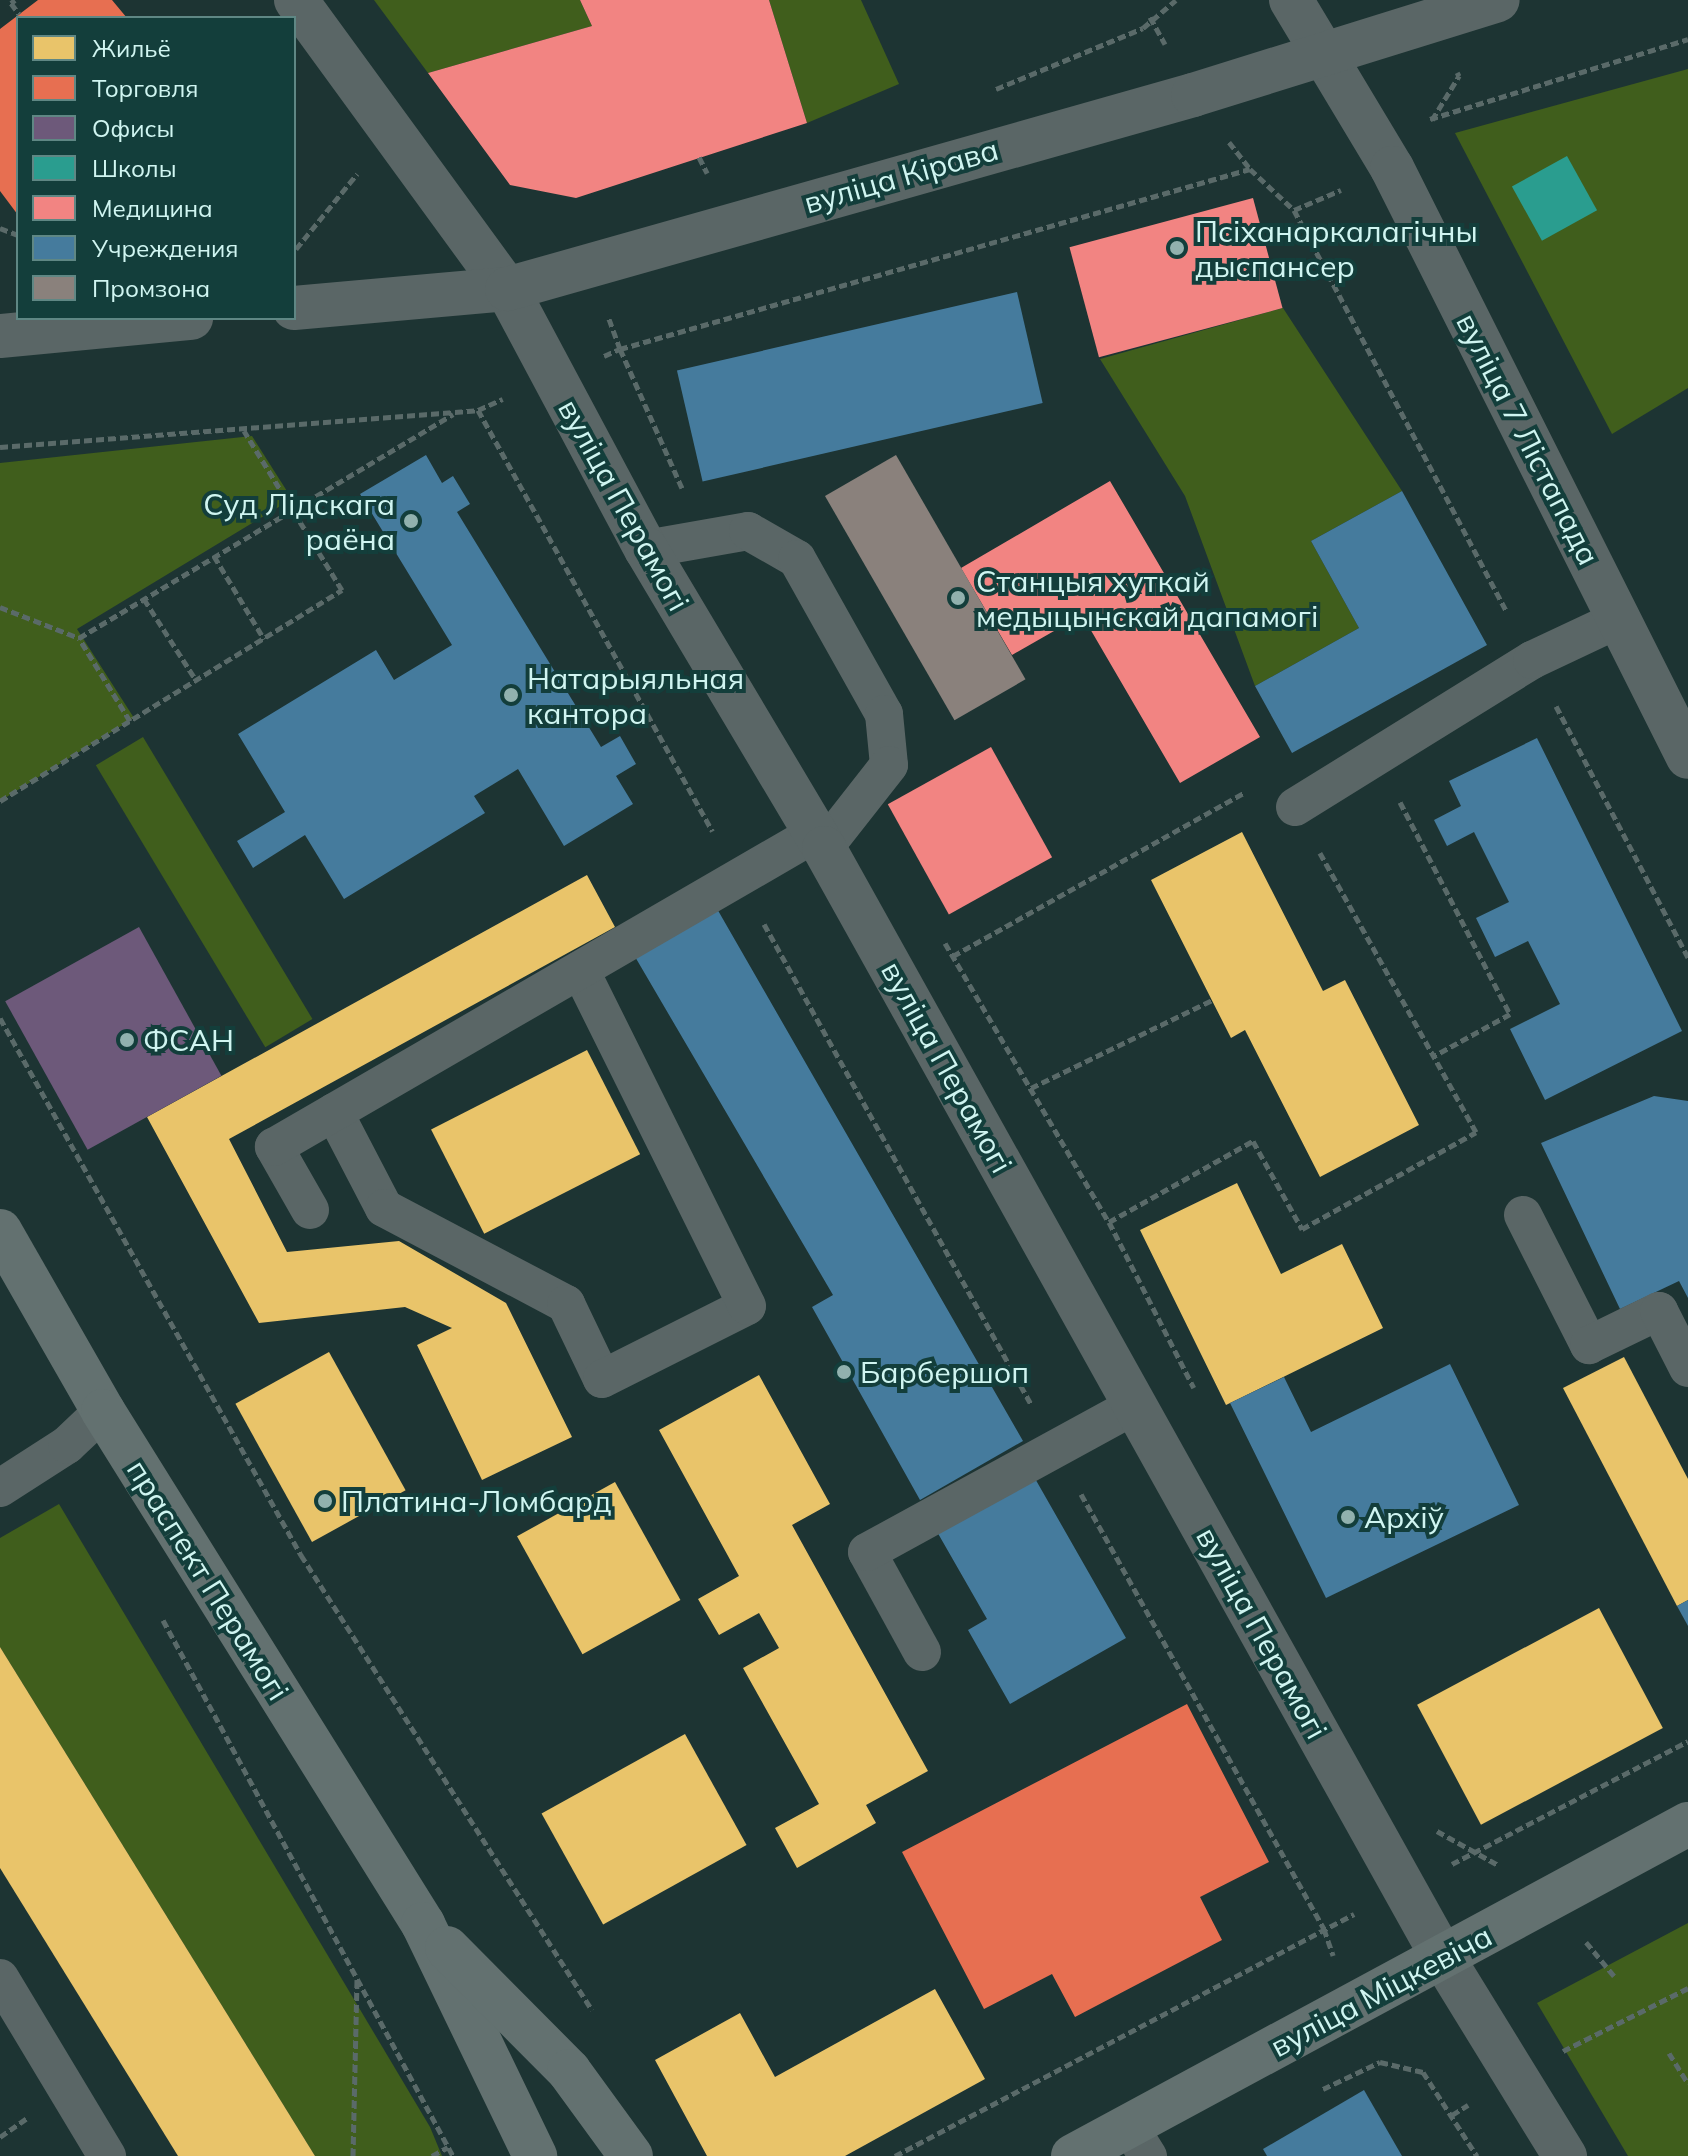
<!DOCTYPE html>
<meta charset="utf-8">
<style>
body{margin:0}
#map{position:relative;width:1688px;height:2156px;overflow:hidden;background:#1d3433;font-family:Mulish,sans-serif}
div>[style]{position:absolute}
.green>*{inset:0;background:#405e1c;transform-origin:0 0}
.homes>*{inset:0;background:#e9c46a;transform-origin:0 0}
.shops>*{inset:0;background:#e76f51}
.offices>*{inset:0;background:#6d597a;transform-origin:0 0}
.schools>*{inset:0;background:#2a9d8f;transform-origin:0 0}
.health>*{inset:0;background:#f28482;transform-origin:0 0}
.public>*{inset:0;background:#457b9d;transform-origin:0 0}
.industry>*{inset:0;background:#8a817c;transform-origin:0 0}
.path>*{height:5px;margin-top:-2.5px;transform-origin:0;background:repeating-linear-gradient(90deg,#5a6a69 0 8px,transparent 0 12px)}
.lane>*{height:38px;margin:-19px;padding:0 19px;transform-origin:19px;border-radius:19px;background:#5a6666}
.street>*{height:44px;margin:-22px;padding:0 22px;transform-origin:22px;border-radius:22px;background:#5a6666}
.secondary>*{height:44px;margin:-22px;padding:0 22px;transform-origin:22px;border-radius:22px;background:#637170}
.dots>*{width:22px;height:22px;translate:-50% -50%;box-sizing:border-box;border:4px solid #133e3b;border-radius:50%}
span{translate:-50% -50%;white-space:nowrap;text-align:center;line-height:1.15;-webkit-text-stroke:8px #133e3b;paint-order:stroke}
.street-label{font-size:30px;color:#d0f5f1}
.poi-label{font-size:30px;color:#d0f5f1}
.left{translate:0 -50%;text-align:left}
.right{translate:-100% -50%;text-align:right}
.legend{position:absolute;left:16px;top:16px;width:280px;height:304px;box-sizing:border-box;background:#133e3b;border:2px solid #5f8784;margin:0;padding:10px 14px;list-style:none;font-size:24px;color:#d0f5f1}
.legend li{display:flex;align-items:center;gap:16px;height:40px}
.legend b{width:40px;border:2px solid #5f8784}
</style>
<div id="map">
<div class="green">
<i style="clip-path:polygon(374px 0,580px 0,592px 26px,428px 73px)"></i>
<i style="clip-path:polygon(769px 0,861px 0,899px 84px,807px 123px)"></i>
<i style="clip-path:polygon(1688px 69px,1688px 388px,1612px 434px,1455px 133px)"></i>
<i style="clip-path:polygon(1283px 308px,1402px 491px,1311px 541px,1359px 628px,1255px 686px,1185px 496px,1100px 359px)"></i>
<i style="clip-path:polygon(252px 436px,292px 499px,77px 629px,134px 718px,0 801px,0 463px)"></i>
<i style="left:143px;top:737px;width:329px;height:55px;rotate:59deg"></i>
<i style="clip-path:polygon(59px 1504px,430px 2127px,442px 2156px,315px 2156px,0 1647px,0 1538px)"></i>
<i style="clip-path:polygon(1688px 1923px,1688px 2156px,1628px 2156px,1537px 2003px)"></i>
</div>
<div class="homes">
<i style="clip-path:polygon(1242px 832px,1323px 991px,1345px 980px,1419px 1125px,1320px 1177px,1245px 1030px,1231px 1038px,1151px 880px)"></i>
<i style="clip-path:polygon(587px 875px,615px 927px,229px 1139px,287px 1252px,399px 1241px,506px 1303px,572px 1437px,482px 1480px,417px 1345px,452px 1328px,405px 1307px,259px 1323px,147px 1117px)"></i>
<i style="left:587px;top:1050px;width:117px;height:175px;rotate:63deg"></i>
<i style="clip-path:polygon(1237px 1183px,1281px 1274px,1342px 1244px,1383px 1328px,1226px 1405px,1140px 1230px)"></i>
<i style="left:329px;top:1352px;width:158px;height:107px;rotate:61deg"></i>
<i style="clip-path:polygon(1624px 1357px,1688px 1479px,1688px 1600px,1677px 1606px,1563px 1388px)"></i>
<i style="clip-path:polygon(759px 1375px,830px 1504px,792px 1525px,928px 1771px,866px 1805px,876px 1823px,797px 1868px,775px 1828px,819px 1804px,743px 1668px,779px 1648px,759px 1613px,719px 1635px,698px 1599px,739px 1576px,659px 1430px)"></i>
<i style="left:615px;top:1482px;width:135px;height:112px;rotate:61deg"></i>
<i style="left:1599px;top:1608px;width:136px;height:206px;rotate:62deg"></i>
<i style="clip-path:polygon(0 1647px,315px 2156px,178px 2156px,0 1868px)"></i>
<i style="left:685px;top:1734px;width:127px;height:164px;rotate:61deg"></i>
<i style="clip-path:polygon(935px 1989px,985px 2079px,845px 2156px,707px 2156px,655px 2060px,740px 2013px,775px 2077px)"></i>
</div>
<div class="shops">
<i style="clip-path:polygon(38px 0,112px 0,127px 18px,18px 18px,18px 215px,0 191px,0 29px)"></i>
<i style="clip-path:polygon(1187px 1704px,1269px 1862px,1200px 1897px,1222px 1940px,1075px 2017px,1052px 1974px,984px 2009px,902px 1852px)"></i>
</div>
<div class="offices">
<i style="left:139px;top:927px;width:170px;height:153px;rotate:61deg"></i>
</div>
<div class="schools">
<i style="left:1567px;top:156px;width:62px;height:63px;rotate:61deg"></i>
</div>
<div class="health">
<i style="clip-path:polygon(580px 0,769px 0,807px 123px,576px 198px,510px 185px,428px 73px,592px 26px)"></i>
<i style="left:1253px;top:198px;width:114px;height:190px;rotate:75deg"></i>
<i style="clip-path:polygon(1110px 481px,1260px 737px,1180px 783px,1082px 615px,1012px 655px,961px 568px)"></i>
<i style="left:991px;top:747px;width:126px;height:118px;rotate:61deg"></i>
</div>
<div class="public">
<i style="left:1017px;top:292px;width:114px;height:349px;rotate:77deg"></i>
<i style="clip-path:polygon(426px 455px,442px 483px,453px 476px,470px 504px,457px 512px,601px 747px,620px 736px,636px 764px,616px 776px,633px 804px,564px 846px,518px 769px,474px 796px,485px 813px,344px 899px,305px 835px,253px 868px,237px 841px,285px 812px,238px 734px,376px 650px,394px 680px,452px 645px,360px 494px)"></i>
<i style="clip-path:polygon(1402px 491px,1487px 645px,1292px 753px,1255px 686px,1359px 628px,1311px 541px)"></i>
<i style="clip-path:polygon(1537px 738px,1682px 1031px,1545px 1100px,1510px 1029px,1560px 1004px,1528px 941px,1495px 957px,1476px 918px,1509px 902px,1474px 832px,1447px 846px,1434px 820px,1461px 806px,1449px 781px)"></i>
<i style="clip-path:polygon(716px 907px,1023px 1441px,920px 1500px,812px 1307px,833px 1295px,634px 955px)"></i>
<i style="clip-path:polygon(1654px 1096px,1688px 1101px,1688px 1298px,1679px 1281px,1620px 1309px,1541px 1143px)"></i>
<i style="clip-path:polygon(1450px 1364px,1519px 1505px,1326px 1598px,1230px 1403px,1284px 1377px,1311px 1432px)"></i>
<i style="clip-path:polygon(1033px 1475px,1126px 1638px,1010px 1704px,968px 1630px,987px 1619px,936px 1530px)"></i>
<i style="clip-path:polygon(1688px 1600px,1688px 1626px,1677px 1606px)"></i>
<i style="clip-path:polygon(1364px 2090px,1402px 2156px,1267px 2156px,1263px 2149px)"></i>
</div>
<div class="industry">
<i style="left:896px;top:455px;width:259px;height:82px;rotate:60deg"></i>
</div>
<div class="path">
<i style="left:15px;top:0;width:5px;rotate:143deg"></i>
<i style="left:11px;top:3px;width:14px;rotate:54deg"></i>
<i style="left:1150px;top:17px;width:31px;rotate:61deg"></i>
<i style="left:996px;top:89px;width:159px;rotate:-22.5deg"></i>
<i style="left:1143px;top:28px;width:43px;rotate:-40.3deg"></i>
<i style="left:1430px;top:119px;width:270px;rotate:-17.2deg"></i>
<i style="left:1432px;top:120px;width:52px;rotate:-58.5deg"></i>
<i style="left:1459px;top:76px;width:4px;rotate:-117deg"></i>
<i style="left:1229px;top:142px;width:34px;rotate:52deg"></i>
<i style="left:699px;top:157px;width:18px;rotate:63deg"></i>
<i style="left:1294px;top:210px;width:51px;rotate:-23.1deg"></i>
<i style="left:0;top:228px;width:19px;rotate:21deg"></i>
<i style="left:296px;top:249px;width:97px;rotate:-50.9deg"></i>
<i style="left:604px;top:356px;width:17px;rotate:-24deg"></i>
<i style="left:620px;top:349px;width:33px;rotate:-110deg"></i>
<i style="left:478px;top:410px;width:482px;rotate:60.9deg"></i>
<i style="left:0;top:447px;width:479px;rotate:-4.4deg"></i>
<i style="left:478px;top:410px;width:27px;rotate:-24deg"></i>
<i style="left:682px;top:488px;width:152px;rotate:-114deg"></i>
<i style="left:620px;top:349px;width:655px;rotate:-15.95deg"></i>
<i style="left:1250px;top:169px;width:60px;rotate:43deg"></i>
<i style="left:1294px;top:210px;width:455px;rotate:62.1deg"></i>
<i style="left:214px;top:556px;width:97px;rotate:58.9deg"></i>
<i style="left:144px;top:599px;width:96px;rotate:57.3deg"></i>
<i style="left:0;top:607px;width:85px;rotate:21.4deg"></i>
<i style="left:1556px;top:706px;width:284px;rotate:62.3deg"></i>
<i style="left:130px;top:721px;width:97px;rotate:-121.6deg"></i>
<i style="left:79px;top:638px;width:436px;rotate:-30.9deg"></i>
<i style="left:0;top:801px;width:402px;rotate:-31.7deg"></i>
<i style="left:342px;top:590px;width:187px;rotate:-121.6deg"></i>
<i style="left:1400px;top:802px;width:239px;rotate:62.6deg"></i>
<i style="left:1510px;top:1014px;width:87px;rotate:151.1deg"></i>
<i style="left:764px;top:924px;width:549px;rotate:60.92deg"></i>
<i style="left:945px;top:943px;width:324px;rotate:59.6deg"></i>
<i style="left:1109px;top:1222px;width:186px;rotate:62.9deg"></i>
<i style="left:953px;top:956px;width:335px;rotate:-29.3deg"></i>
<i style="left:0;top:1018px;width:616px;rotate:60.73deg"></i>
<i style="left:301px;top:1555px;width:540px;rotate:57.4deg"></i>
<i style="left:1031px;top:1088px;width:201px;rotate:-25.9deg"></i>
<i style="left:1109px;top:1222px;width:165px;rotate:-29.4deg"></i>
<i style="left:1253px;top:1141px;width:101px;rotate:60.9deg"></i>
<i style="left:1302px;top:1229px;width:199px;rotate:-29.1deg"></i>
<i style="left:1476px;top:1132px;width:320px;rotate:-119.2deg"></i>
<i style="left:1081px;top:1494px;width:498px;rotate:60.8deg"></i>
<i style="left:1324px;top:1929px;width:28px;rotate:71deg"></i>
<i style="left:163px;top:1620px;width:609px;rotate:61.58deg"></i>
<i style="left:1437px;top:1831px;width:70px;rotate:29.1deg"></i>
<i style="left:1452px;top:1864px;width:266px;rotate:-27.5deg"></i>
<i style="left:1586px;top:1942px;width:44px;rotate:50.5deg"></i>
<i style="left:1563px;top:2051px;width:140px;rotate:-26.7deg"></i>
<i style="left:1669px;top:2053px;width:36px;rotate:58deg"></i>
<i style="left:1323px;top:2089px;width:63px;rotate:-25.3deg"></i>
<i style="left:1380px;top:2062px;width:44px;rotate:13.1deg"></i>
<i style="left:1423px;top:2072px;width:100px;rotate:57.3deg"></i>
<i style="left:1452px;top:2115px;width:19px;rotate:-32deg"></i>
<i style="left:0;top:2137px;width:32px;rotate:-35deg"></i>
<i style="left:353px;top:2156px;width:179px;rotate:-88.7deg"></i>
<i style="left:432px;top:2156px;width:18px;rotate:-29deg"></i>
<i style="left:895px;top:2156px;width:519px;rotate:-27.8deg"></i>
</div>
<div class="lane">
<i style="left:646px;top:549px;width:104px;rotate:-10deg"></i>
<i style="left:748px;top:531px;width:56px;rotate:29.7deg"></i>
<i style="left:797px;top:559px;width:178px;rotate:60.7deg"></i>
<i style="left:884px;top:714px;width:51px;rotate:84.4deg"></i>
<i style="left:889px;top:765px;width:105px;rotate:128.1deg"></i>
<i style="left:1295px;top:807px;width:279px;rotate:-31.8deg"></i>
<i style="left:1532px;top:660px;width:96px;rotate:-25.2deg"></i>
<i style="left:334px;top:1112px;width:108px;rotate:62.5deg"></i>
<i style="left:384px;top:1208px;width:206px;rotate:27.8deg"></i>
<i style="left:566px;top:1304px;width:83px;rotate:64.4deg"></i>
<i style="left:602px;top:1379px;width:162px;rotate:-26.7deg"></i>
<i style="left:747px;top:1306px;width:375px;rotate:-116.4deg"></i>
<i style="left:310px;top:1210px;width:73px;rotate:-119.7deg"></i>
<i style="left:274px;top:1147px;width:626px;rotate:-30.09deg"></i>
<i style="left:1523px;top:1215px;width:146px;rotate:63.1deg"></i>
<i style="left:1589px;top:1345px;width:78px;rotate:-25.9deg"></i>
<i style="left:1659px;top:1311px;width:64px;rotate:63deg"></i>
<i style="left:0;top:1488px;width:80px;rotate:-32.7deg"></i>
<i style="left:67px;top:1445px;width:50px;rotate:-43.4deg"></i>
<i style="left:922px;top:1652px;width:114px;rotate:-118.8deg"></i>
<i style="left:867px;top:1552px;width:306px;rotate:-28.7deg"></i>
<i style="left:0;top:1978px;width:208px;rotate:59deg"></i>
<i style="left:1129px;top:2126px;width:36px;rotate:58deg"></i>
</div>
<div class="street">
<i style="left:296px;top:0;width:358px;rotate:53.9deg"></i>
<i style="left:507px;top:289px;width:295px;rotate:61.9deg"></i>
<i style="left:646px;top:549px;width:348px;rotate:59.2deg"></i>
<i style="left:824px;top:848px;width:1271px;rotate:60.85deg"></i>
<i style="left:1443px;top:1958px;width:233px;rotate:58.4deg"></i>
<i style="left:1291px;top:0;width:196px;rotate:59deg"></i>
<i style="left:1392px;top:168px;width:659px;rotate:63.32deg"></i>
<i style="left:294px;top:308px;width:214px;rotate:-5.1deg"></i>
<i style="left:507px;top:289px;width:713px;rotate:-15.79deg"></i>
<i style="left:1193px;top:95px;width:319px;rotate:-17.3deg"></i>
<i style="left:0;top:336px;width:192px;rotate:-5.4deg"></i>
</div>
<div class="secondary">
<i style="left:0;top:1231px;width:207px;rotate:60.2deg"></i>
<i style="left:103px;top:1411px;width:605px;rotate:58.04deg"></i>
<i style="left:423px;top:1924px;width:258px;rotate:64.2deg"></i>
<i style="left:447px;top:1948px;width:173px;rotate:45.2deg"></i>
<i style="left:569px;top:2071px;width:105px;rotate:53.9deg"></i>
<i style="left:1073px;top:2156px;width:699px;rotate:-28.36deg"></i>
</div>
<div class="dots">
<i style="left:1177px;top:248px;background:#91b1ae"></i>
<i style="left:411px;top:521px;background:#91b1ae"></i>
<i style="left:958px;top:598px;background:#91b1ae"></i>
<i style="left:511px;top:695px;background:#91b1ae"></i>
<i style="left:127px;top:1040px;background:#91b1ae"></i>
<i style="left:844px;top:1372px;background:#91b1ae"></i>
<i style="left:325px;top:1501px;background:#91b1ae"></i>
<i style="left:1348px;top:1517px;background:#91b1ae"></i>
</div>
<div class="street-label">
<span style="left:901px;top:176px;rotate:-16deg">вуліца Кірава</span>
<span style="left:1528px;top:439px;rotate:63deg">вуліца 7 Лістапада</span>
<span style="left:624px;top:505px;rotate:61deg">вуліца Перамогі</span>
<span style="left:947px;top:1067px;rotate:61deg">вуліца Перамогі</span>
<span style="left:208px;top:1580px;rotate:58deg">праспект Перамогі</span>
<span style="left:1262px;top:1633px;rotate:61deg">вуліца Перамогі</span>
<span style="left:1381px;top:1991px;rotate:-28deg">вуліца Міцкевіча</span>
</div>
<div class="poi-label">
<span class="left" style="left:1195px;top:248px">Псіханаркалагічны<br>дыспансер</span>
<span class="right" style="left:395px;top:521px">Суд Лідскага<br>раёна</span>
<span class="left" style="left:976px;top:598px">Станцыя хуткай<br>медыцынскай дапамогі</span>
<span class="left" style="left:527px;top:695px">Натарыяльная<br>кантора</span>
<span class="left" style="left:143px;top:1040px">ФСАН</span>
<span class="left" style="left:860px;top:1372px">Барбершоп</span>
<span class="left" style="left:341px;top:1501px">Платина-Ломбард</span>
<span class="left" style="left:1364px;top:1517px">Архіў</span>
</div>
<ul class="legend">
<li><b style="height:22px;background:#e9c46a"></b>Жильё</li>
<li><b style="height:22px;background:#e76f51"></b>Торговля</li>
<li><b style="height:22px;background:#6d597a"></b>Офисы</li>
<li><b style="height:22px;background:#2a9d8f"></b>Школы</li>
<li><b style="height:22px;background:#f28482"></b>Медицина</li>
<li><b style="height:22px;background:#457b9d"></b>Учреждения</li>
<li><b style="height:22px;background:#8a817c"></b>Промзона</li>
</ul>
</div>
